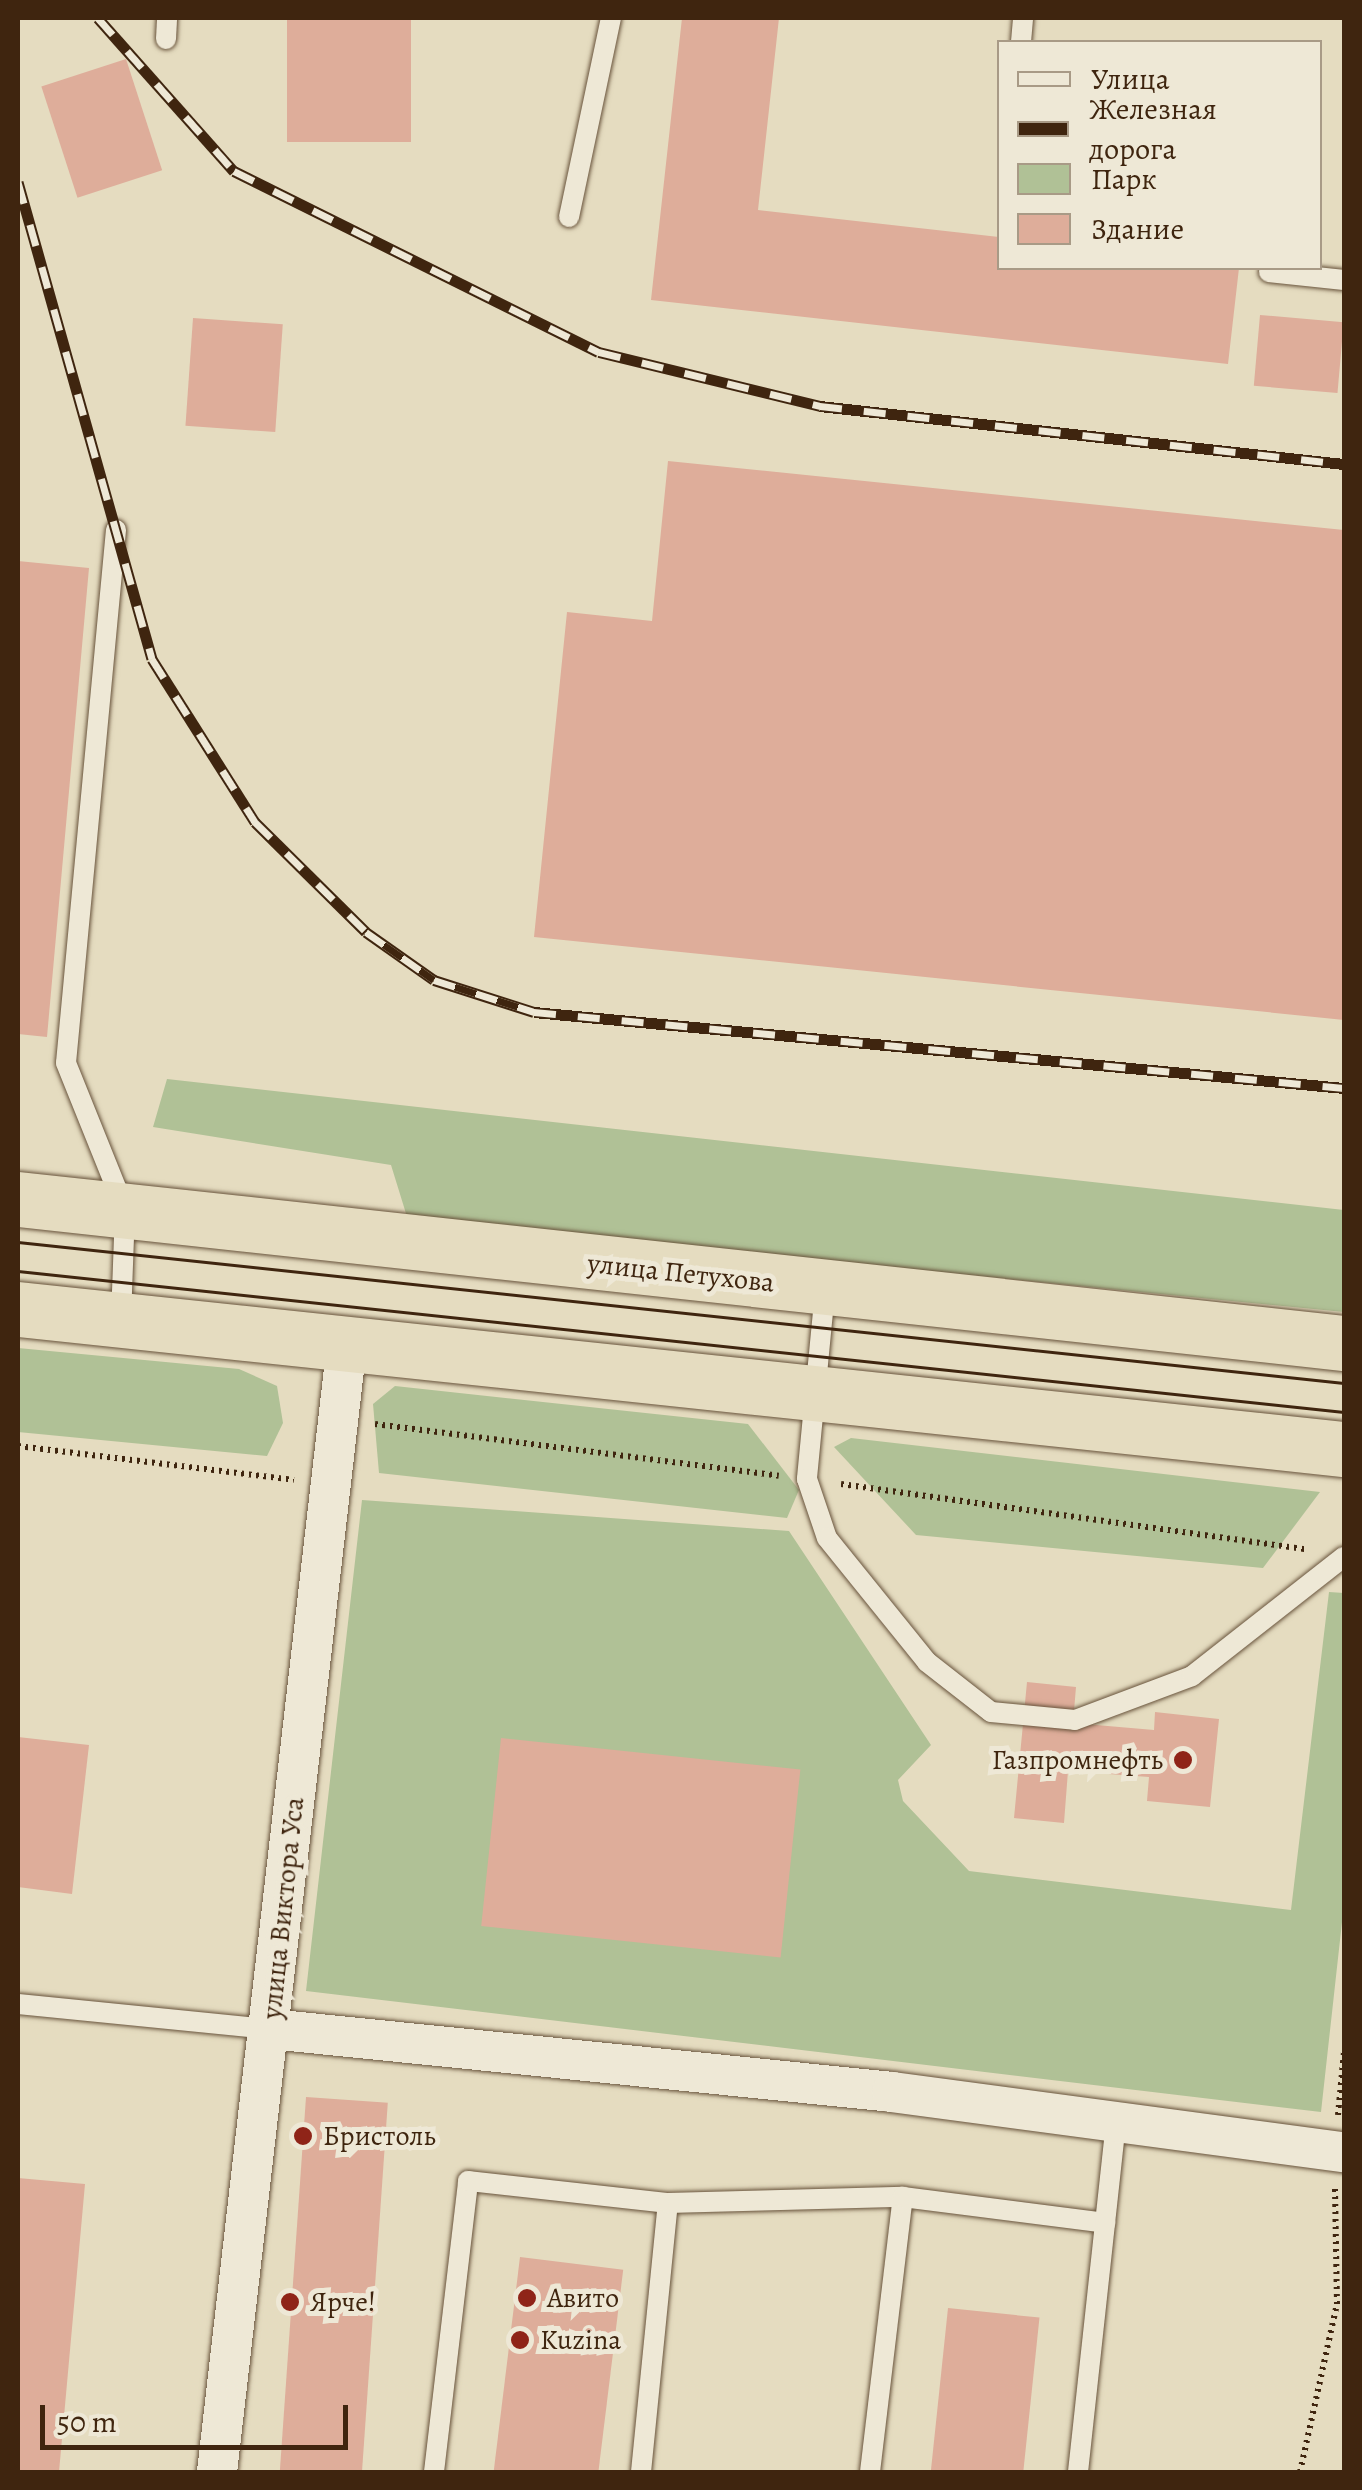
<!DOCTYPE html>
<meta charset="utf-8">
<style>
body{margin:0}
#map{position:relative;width:1362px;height:2490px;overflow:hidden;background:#e5dcc0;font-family:Alegreya,serif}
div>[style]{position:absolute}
.green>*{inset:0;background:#b0c196}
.building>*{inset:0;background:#dead9a;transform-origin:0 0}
.path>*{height:6px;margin-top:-3px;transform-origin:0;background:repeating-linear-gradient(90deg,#3f250f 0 2.5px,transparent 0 7.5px)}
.roads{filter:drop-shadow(0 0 2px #68533b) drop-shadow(0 0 2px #68533b)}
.service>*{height:20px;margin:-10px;padding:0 10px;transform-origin:10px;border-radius:10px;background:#eee8d6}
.minor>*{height:40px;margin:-20px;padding:0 20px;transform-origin:20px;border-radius:20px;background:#eee8d6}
.trunk>*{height:55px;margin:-27.5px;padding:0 27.5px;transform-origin:27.5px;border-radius:27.5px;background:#e5dcc0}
.tram>*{height:2.5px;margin:-1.25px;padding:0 1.25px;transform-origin:1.25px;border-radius:1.25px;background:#3f250f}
.rail>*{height:11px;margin-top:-5.5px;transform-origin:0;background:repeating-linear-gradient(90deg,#eee8d6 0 22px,#3f250f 0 44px);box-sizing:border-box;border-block:2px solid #3f250f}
.dots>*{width:28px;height:28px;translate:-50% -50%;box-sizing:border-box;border:5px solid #eee8d6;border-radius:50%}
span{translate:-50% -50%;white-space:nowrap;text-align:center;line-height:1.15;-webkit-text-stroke:10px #eee8d6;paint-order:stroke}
.street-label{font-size:28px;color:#3f250f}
.poi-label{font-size:28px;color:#3f250f}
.right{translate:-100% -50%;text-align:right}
.left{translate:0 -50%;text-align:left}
.frame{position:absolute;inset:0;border:20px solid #3f250f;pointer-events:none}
.legend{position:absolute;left:997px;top:40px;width:325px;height:230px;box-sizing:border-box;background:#eee8d6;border:2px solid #a89a86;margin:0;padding:12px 18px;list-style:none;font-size:30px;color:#3f250f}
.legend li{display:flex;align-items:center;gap:20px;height:50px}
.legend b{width:50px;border:2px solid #a89a86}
.scale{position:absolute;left:40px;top:2405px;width:308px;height:45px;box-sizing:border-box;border:5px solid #3f250f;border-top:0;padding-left:12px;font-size:30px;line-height:35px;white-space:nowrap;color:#3f250f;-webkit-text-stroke:8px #eee8d6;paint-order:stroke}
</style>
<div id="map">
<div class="green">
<i style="clip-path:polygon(167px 1079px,1344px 1210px,1344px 1312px,408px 1220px,391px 1165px,153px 1127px)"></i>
<i style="clip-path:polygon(18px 1348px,239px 1369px,277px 1386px,283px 1423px,267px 1456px,18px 1432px)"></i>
<i style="clip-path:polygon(395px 1386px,748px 1424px,799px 1490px,787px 1518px,379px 1473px,373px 1404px)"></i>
<i style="clip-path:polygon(851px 1438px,1320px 1492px,1263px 1568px,916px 1535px,834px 1447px)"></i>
<i style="clip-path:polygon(362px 1500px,789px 1531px,931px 1745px,898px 1780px,903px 1801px,969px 1871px,1291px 1910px,1329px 1592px,1344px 1593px,1344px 1904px,1321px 2112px,306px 1991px)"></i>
</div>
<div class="building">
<i style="left:287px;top:18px;width:124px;height:124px"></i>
<i style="clip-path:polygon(682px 18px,779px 18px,758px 210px,999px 237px,999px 268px,1239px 268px,1228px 364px,651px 300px)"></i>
<i style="left:126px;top:59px;width:117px;height:89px;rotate:72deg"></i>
<i style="left:1260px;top:315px;width:84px;height:71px;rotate:5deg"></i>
<i style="left:193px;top:318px;width:90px;height:108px;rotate:4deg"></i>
<i style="clip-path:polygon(668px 461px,1344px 530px,1344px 1020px,534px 937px,567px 612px,652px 621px)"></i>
<i style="clip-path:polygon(18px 561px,89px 568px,47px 1037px,18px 1034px)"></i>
<i style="clip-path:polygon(1027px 1682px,1076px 1687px,1073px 1723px,1154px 1730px,1155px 1712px,1219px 1719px,1210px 1807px,1147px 1801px,1149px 1777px,1068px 1771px,1064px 1823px,1014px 1818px)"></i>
<i style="clip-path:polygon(18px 1737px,89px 1745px,72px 1894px,18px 1887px)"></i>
<i style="left:501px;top:1738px;width:301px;height:189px;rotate:6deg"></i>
<i style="left:306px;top:2097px;width:82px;height:376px;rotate:4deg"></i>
<i style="clip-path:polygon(18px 2178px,85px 2184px,59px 2472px,18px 2472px)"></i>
<i style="left:520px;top:2257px;width:104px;height:216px;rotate:7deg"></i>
<i style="left:948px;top:2308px;width:92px;height:165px;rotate:6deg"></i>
</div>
<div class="path">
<i style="left:375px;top:1424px;width:407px;rotate:7.3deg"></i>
<i style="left:18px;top:1446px;width:278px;rotate:7deg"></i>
<i style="left:841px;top:1484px;width:468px;rotate:8deg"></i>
<i style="left:1338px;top:2115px;width:63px;rotate:-84.6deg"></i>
<i style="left:1300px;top:2472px;width:172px;rotate:-77.6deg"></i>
<i style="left:1337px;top:2304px;width:117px;rotate:-91deg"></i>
</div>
<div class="roads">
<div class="service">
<i style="left:166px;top:39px;width:21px;rotate:-87deg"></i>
<i style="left:1021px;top:42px;width:24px;rotate:-85deg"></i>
<i style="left:569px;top:217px;width:203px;rotate:-78.1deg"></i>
<i style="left:1269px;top:272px;width:75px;rotate:6.1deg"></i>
<i style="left:116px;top:530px;width:535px;rotate:95.36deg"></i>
<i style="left:66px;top:1063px;width:158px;rotate:68.1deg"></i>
<i style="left:125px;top:1210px;width:108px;rotate:92.1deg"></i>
<i style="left:825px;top:1291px;width:189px;rotate:95.5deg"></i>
<i style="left:807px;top:1479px;width:62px;rotate:71.3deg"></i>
<i style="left:827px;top:1538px;width:159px;rotate:51.1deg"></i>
<i style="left:927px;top:1662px;width:81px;rotate:38deg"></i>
<i style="left:991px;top:1712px;width:84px;rotate:5.4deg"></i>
<i style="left:1075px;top:1720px;width:125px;rotate:-20.6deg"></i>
<i style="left:1192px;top:1676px;width:193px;rotate:-38.1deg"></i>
<i style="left:18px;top:2004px;width:253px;rotate:5.7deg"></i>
<i style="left:434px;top:2472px;width:293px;rotate:-83.3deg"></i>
<i style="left:468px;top:2181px;width:201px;rotate:6.3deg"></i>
<i style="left:641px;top:2472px;width:270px;rotate:-84.3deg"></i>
<i style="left:668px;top:2203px;width:235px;rotate:-1.5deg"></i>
<i style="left:870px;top:2472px;width:277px;rotate:-83.2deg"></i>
<i style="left:903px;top:2197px;width:204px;rotate:7.3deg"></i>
<i style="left:1078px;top:2472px;width:350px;rotate:-83.8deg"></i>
</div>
<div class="minor">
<i style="left:270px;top:2029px;width:625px;rotate:5.78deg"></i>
<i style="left:892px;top:2092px;width:456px;rotate:7.6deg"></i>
<i style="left:217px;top:2472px;width:1135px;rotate:-83.43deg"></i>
</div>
<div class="trunk">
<i style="left:18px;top:1199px;width:1334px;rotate:6.2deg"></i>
<i style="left:18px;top:1309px;width:1333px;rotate:6.03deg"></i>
</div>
</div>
<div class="tram">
<i style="left:18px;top:1242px;width:1333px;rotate:6.07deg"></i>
<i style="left:18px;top:1271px;width:1333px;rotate:6.07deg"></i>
</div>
<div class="rail">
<i style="left:98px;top:18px;width:205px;rotate:48.4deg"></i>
<i style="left:234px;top:171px;width:407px;rotate:26.4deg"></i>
<i style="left:599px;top:352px;width:228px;rotate:13.7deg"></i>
<i style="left:820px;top:406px;width:527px;rotate:6.32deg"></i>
<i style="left:18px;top:182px;width:495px;rotate:74.3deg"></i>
<i style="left:152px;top:659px;width:193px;rotate:57.7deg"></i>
<i style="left:255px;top:822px;width:156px;rotate:44.7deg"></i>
<i style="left:366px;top:932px;width:83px;rotate:35.2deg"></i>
<i style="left:434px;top:980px;width:105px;rotate:17.7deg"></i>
<i style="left:534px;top:1012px;width:814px;rotate:5.36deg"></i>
</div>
<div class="dots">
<i style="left:1183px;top:1760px;background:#8f2418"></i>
<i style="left:303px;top:2136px;background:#8f2418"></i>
<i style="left:527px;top:2298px;background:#8f2418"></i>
<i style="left:290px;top:2302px;background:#8f2418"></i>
<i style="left:520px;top:2340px;background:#8f2418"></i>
</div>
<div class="street-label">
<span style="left:681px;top:1273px;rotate:6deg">улица Петухова</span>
<span style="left:283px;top:1908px;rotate:-84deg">улица Виктора Уса</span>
</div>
<div class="poi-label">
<span class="right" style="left:1163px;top:1760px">Газпромнефть</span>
<span class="left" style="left:323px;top:2136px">Бристоль</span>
<span class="left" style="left:547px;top:2298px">Авито</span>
<span class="left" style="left:310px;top:2302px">Ярче!</span>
<span class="left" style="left:540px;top:2340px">Kuzina</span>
</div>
<div class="frame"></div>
<ul class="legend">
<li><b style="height:12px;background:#eee8d6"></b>Улица</li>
<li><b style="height:12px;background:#3f250f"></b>Железная дорога</li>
<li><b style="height:28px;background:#b0c196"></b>Парк</li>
<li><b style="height:28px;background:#dead9a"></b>Здание</li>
</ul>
<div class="scale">50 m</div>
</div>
